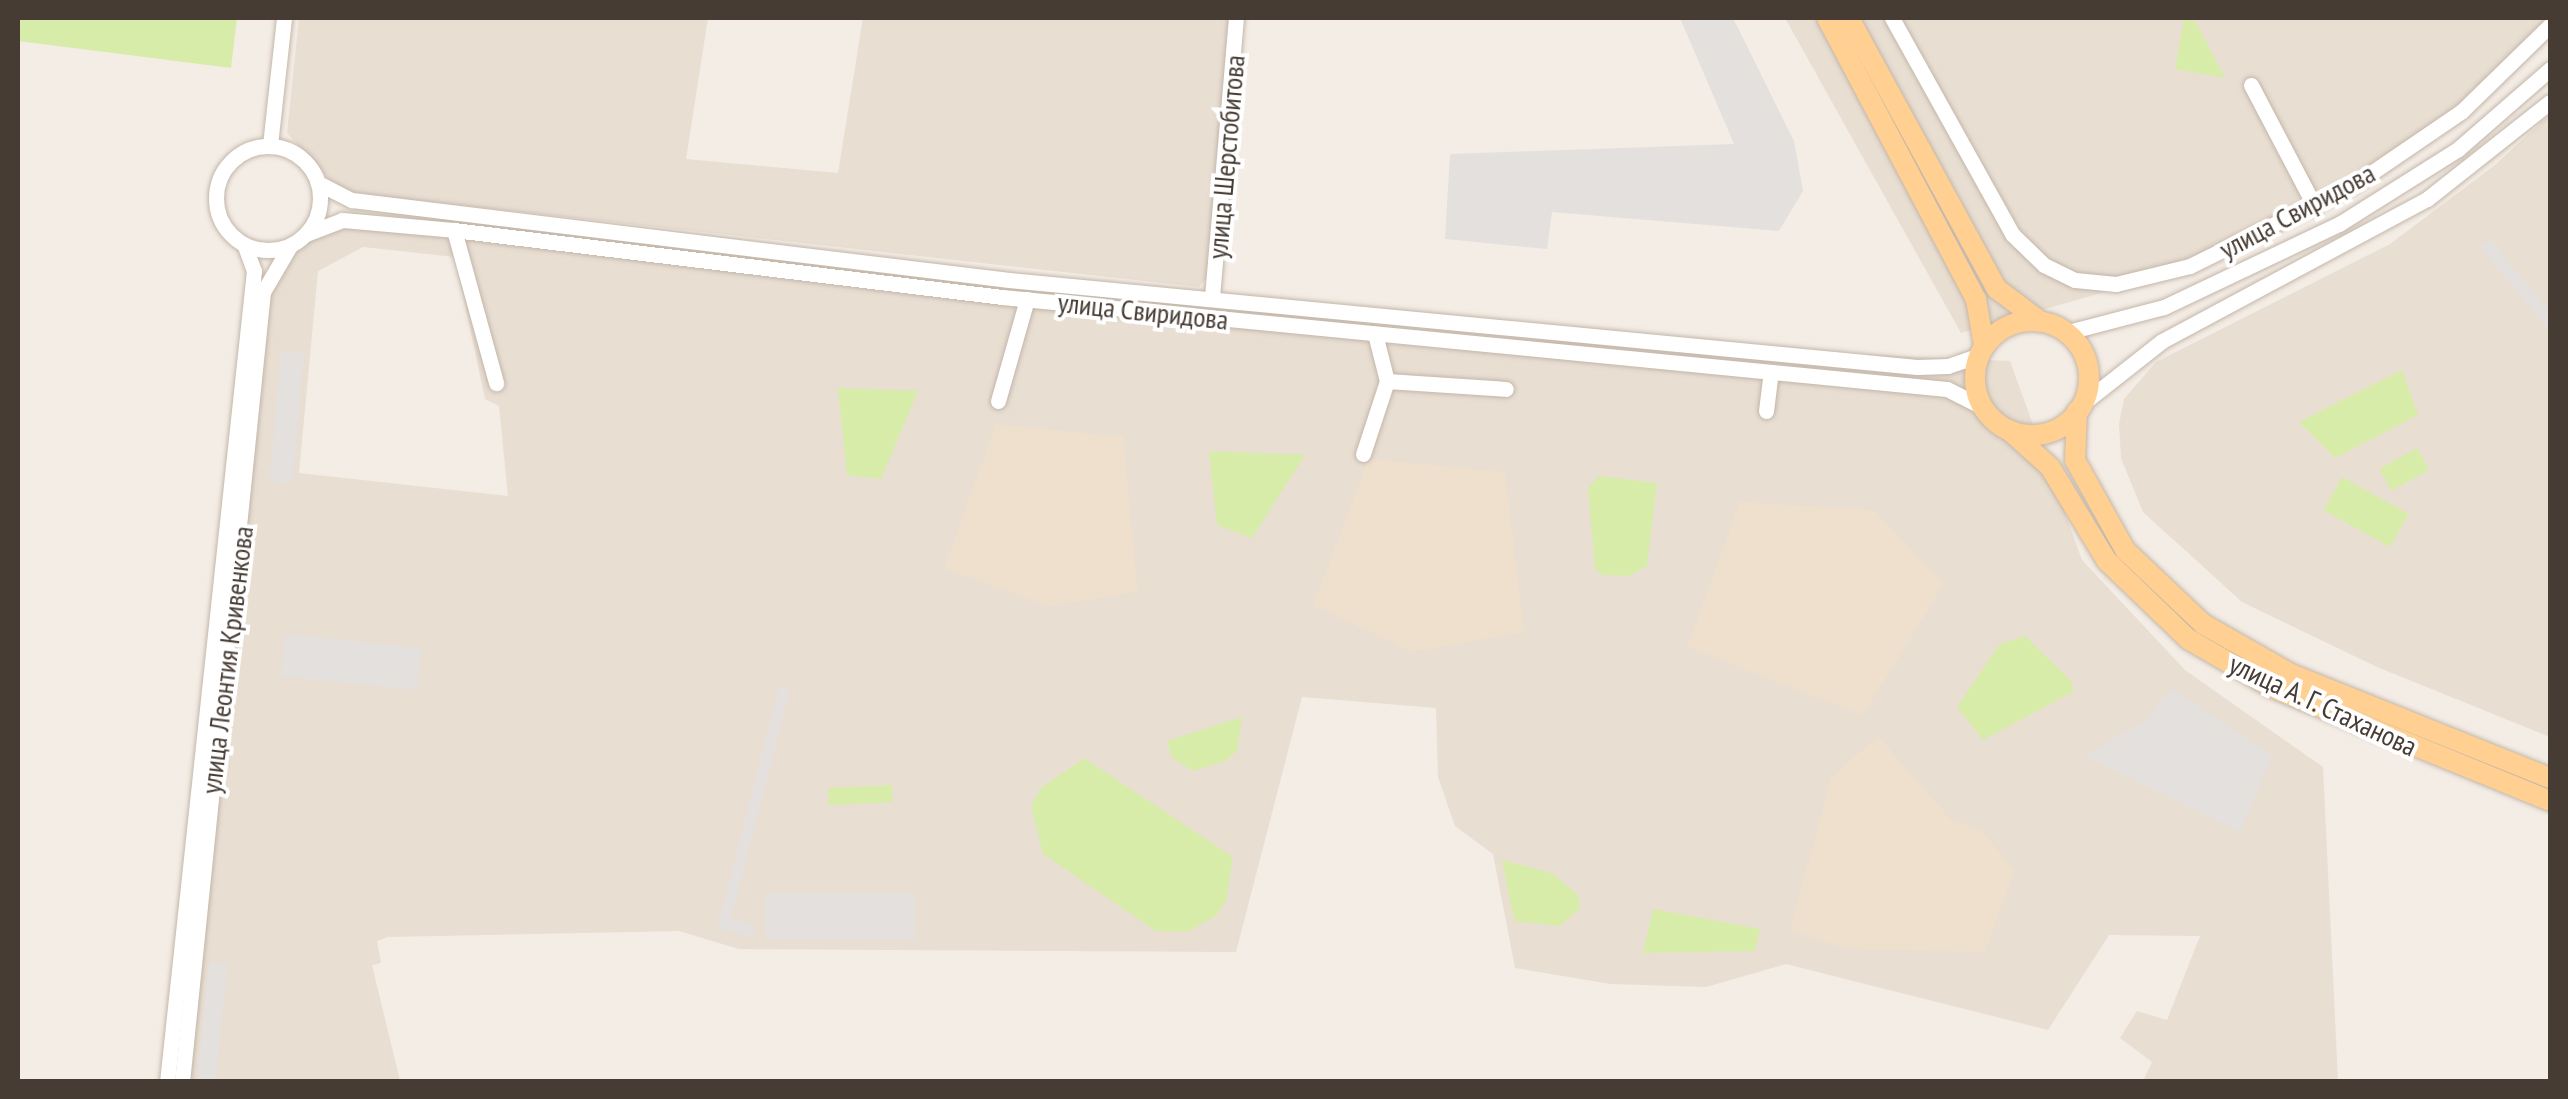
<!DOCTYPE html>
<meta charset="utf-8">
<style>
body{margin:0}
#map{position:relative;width:2568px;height:1099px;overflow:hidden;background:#f4ede5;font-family:"PT Sans Narrow",sans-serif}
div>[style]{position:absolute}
.residential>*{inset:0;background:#e8ded2}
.education>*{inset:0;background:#eee0cd}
.green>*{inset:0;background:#d8eca9;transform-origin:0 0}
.parking>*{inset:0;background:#e4e0dd;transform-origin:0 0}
.roads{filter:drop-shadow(0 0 2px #c3b6a9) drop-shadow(0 0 2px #c3b6a9)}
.minor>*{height:15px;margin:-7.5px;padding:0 7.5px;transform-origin:7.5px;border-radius:7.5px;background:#fff}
.minor>.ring{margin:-7.5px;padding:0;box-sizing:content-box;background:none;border:15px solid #fff;border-radius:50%}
.major>*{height:20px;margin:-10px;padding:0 10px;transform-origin:10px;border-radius:10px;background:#ffd092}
.major>.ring{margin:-10px;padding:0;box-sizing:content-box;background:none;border:20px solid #ffd092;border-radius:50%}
span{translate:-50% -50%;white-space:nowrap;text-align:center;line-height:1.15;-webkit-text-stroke:8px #fff;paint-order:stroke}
.street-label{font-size:28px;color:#473c34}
.frame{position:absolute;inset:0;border:20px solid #473c34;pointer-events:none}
</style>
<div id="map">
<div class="residential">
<i style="clip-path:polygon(299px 18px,708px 18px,686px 159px,838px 173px,863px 18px,1229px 18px,1209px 275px,1199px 287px,341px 192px,287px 133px)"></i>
<i style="clip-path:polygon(1785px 18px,2550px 18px,2550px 23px,2528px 50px,2375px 171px,2136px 283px,1961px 333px)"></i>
<i style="clip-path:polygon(2550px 114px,2550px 737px,2377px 667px,2242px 602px,2143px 512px,2121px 458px,2119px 424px,2124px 399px,2156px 362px,2390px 244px,2495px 165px)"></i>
<i style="clip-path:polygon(evenodd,342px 220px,1210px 325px,2010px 361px,2082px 560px,2185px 670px,2323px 767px,2338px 1081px,2143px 1081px,2152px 1062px,2120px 1038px,2137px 1011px,2167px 1020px,2200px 936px,2109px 935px,2048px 1030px,1786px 964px,1706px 987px,1611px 984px,1515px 968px,1493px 854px,1455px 826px,1438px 777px,1436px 708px,1302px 697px,1236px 952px,739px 949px,679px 931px,388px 937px,377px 941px,381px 963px,372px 965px,400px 1081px,182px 1082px,263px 292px,290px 246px,342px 220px,363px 247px,455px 257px,485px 399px,499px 406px,508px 496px,299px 473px,318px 271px,363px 247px)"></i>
</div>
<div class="education">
<i style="clip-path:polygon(996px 424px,1123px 437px,1138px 592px,1048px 606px,944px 568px)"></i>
<i style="clip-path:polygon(1369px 459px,1505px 472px,1524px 632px,1412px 652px,1313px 605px)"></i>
<i style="clip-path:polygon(1740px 502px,1874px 510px,1944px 584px,1863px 715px,1687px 647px)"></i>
<i style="clip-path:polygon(1878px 736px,1951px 820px,1983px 832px,2014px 871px,1985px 952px,1847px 949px,1790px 930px,1831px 778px)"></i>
</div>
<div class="green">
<i style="clip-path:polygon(18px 18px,237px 18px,231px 68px,18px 41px)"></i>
<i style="clip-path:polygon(2184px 19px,2196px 22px,2225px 78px,2175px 69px)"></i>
<i style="clip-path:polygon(2402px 370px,2418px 415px,2335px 458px,2299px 422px)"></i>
<i style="clip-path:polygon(838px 388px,918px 391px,881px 479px,847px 475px)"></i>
<i style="left:2417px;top:448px;width:25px;height:43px;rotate:61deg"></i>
<i style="clip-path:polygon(1209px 451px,1305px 455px,1252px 538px,1217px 525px)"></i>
<i style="clip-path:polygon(1599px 476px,1657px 483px,1647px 566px,1629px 576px,1602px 575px,1595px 568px,1588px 488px)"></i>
<i style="left:2342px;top:477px;width:76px;height:38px;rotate:29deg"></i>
<i style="clip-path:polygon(2025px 636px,2072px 682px,2073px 692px,1983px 740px,1957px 707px,2000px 644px)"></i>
<i style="clip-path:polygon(1242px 717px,1237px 751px,1225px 761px,1193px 771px,1172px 758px,1167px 741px)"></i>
<i style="clip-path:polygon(1084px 758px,1233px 857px,1226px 901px,1216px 916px,1187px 932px,1156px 931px,1043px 854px,1031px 806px,1041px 788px)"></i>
<i style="left:892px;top:785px;width:17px;height:64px;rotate:87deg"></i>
<i style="clip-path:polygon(1502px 860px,1552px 873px,1578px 895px,1580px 909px,1559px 926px,1514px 921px)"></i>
<i style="clip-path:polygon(1653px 909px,1760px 929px,1755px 951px,1643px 953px)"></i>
</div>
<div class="parking">
<i style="clip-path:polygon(1680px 18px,1733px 18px,1794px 141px,1803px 191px,1779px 231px,1552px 212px,1547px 249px,1445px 239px,1450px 154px,1734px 144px)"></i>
<i style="clip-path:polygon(2490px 239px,2550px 312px,2550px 331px,2480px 247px)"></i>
<i style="left:281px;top:351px;width:23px;height:131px;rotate:5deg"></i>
<i style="left:285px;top:634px;width:137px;height:42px;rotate:6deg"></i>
<i style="clip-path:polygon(779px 687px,790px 690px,731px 918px,755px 925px,752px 937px,717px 928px)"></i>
<i style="clip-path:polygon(2172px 688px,2272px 756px,2240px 832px,2084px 755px,2144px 722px)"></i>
<i style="left:766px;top:893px;width:149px;height:46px"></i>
<i style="left:209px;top:962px;width:19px;height:120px;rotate:6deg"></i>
</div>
<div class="roads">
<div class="minor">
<i style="left:1892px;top:18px;width:247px;rotate:60.9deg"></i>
<i style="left:2012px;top:234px;width:45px;rotate:44.1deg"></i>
<i style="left:2044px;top:265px;width:34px;rotate:26deg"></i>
<i style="left:2075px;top:280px;width:41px;rotate:5.6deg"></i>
<i style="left:2116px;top:284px;width:76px;rotate:-13.7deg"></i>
<i style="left:2190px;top:266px;width:184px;rotate:-26.4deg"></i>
<i style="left:2355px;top:184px;width:130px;rotate:-34.3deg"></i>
<i style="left:2462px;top:111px;width:123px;rotate:-44.3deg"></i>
<i style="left:2251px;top:85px;width:138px;rotate:62.3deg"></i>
<i style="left:270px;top:145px;width:128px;rotate:-83.7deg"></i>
<i class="ring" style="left:216px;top:146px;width:89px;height:89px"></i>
<i style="left:320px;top:184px;width:36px;rotate:27deg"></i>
<i style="left:352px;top:200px;width:662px;rotate:6.94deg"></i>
<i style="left:1009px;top:280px;width:912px;rotate:5.47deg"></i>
<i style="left:1917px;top:367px;width:31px;rotate:-2deg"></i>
<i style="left:1948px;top:366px;width:34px;rotate:-19deg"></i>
<i style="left:454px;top:230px;width:159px;rotate:74.6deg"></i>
<i style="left:306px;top:234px;width:39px;rotate:-21deg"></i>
<i style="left:342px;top:220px;width:112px;rotate:5.1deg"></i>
<i style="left:454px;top:230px;width:552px;rotate:6.97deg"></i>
<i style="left:1002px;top:297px;width:949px;rotate:5.56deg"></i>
<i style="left:1947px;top:389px;width:37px;rotate:27deg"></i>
<i style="left:1212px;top:297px;width:280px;rotate:-85.1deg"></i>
<i style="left:2068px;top:332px;width:99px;rotate:-14.6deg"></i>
<i style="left:2164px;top:307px;width:194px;rotate:-25.4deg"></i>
<i style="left:2339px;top:224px;width:141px;rotate:-32.2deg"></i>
<i style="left:2458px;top:149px;width:122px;rotate:-41deg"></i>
<i style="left:1387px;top:381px;width:119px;rotate:3.8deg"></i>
<i style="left:2087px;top:400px;width:95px;rotate:-38.2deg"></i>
<i style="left:2162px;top:341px;width:301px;rotate:-28.2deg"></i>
<i style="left:2427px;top:199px;width:157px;rotate:-38.3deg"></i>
<i style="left:998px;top:401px;width:106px;rotate:-74.1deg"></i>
<i style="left:1766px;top:411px;width:39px;rotate:-83deg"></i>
<i style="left:1363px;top:454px;width:77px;rotate:-71.8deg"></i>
<i style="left:1387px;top:381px;width:49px;rotate:-104.3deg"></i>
<i style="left:167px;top:1082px;width:816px;rotate:-83.88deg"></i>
<i style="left:254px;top:271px;width:27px;rotate:-110deg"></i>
<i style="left:182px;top:1082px;width:794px;rotate:-84.15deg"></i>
<i style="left:263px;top:292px;width:53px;rotate:-59.6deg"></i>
</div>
<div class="major">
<i style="left:1827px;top:18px;width:318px;rotate:62.1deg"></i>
<i style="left:1976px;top:299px;width:48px;rotate:80.3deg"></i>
<i style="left:1849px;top:18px;width:309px;rotate:61.4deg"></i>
<i style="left:1997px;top:289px;width:55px;rotate:36.9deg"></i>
<i class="ring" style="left:1975px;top:321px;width:94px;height:94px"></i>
<i style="left:2077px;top:411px;width:49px;rotate:92.3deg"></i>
<i style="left:2075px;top:460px;width:103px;rotate:60.9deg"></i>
<i style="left:2125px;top:550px;width:108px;rotate:43.5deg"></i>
<i style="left:2203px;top:624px;width:101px;rotate:29.6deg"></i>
<i style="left:2291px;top:674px;width:279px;rotate:21.9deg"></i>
<i style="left:2009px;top:430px;width:55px;rotate:42.1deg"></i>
<i style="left:2050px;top:467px;width:110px;rotate:58.8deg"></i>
<i style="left:2107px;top:561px;width:112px;rotate:43.9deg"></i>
<i style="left:2188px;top:639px;width:96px;rotate:30deg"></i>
<i style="left:2271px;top:687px;width:301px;rotate:22.2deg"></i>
</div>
</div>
<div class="street-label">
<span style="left:1226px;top:157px;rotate:-85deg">улица Шерстобитова</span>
<span style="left:2297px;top:211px;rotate:-28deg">улица Свиридова</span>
<span style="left:1143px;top:311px;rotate:6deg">улица Свиридова</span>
<span style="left:227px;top:660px;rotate:-83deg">улица Леонтия Кривенкова</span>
<span style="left:2323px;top:705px;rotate:25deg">улица А. Г. Стаханова</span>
</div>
<div class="frame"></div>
</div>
